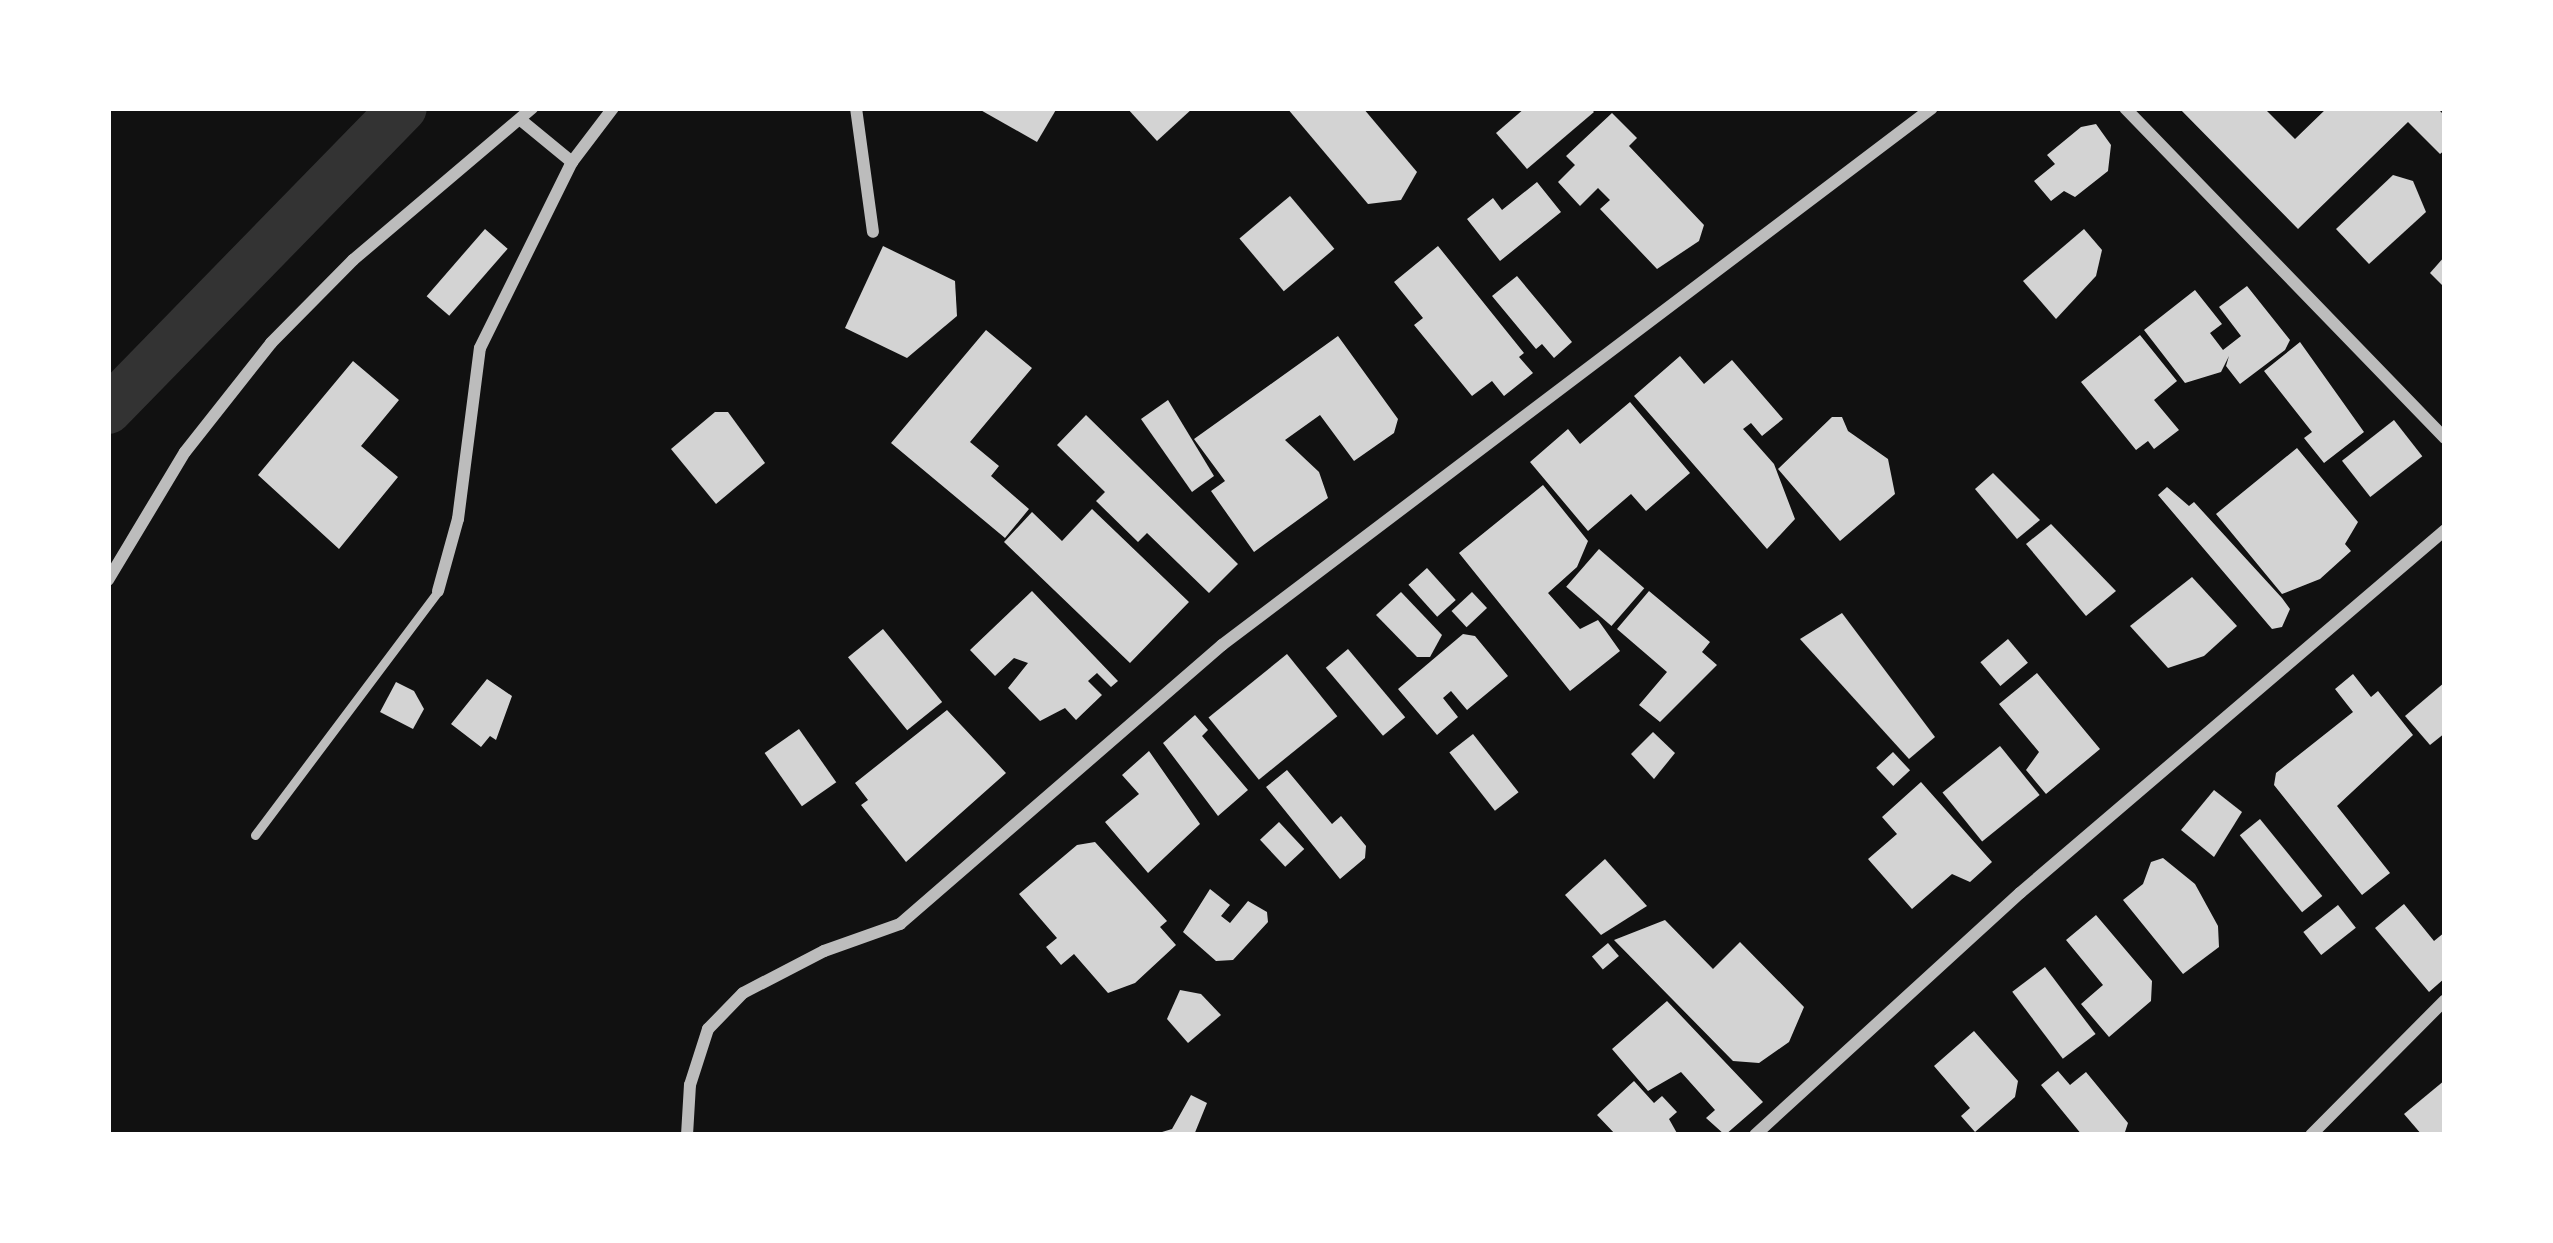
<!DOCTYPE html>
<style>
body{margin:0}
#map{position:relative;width:2553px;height:1243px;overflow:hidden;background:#111;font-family:"Crimson Pro",serif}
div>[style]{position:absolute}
.canal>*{height:48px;margin:-24px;padding:0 24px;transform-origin:24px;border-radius:24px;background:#333}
.building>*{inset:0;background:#d3d3d3;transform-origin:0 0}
.service>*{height:9px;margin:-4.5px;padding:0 4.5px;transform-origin:4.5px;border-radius:4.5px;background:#bcbcbc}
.minor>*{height:12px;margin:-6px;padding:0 6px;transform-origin:6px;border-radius:6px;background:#bcbcbc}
span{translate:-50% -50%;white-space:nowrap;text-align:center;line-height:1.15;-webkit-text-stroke:12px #fff;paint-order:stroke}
.frame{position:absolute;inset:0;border:111px solid #fff;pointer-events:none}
</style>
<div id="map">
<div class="canal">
<i style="left:108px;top:410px;width:422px;rotate:-45.7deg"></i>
</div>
<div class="building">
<i style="clip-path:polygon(977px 108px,1057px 108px,1037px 142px)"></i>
<i style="clip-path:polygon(1127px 108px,1193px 108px,1157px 141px)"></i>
<i style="clip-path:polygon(1287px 108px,1363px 108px,1417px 172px,1401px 200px,1368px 204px)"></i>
<i style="clip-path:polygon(1525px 108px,1590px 108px,1594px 112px,1527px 169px,1496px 133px)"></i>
<i style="clip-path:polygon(2179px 108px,2264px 108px,2295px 139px,2327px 108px,2437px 108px,2445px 116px,2445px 150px,2440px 154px,2408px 122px,2298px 229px)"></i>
<i style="clip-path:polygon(1612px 113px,1637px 138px,1629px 146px,1704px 225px,1699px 241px,1657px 269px,1600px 209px,1610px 200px,1598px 188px,1580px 206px,1558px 182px,1575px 165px,1566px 156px)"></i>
<i style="clip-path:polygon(2096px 124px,2111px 145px,2108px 171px,2075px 197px,2064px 191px,2051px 201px,2034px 181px,2055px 164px,2047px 155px,2081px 127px)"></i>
<i style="clip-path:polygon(2393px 175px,2413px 181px,2426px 212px,2369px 264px,2336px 229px)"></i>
<i style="clip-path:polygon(1537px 182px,1561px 212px,1500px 261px,1467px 219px,1493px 198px,1502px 210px)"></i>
<i style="left:1290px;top:196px;width:69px;height:66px;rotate:50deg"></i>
<i style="left:485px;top:229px;width:30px;height:89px;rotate:41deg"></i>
<i style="clip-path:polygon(2084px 229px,2102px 250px,2096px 276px,2056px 319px,2023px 281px)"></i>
<i style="clip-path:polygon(883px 246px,955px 281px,957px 316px,907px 358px,845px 328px)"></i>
<i style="clip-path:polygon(1438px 246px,1524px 353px,1519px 357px,1533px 373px,1504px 396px,1492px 381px,1472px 396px,1414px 325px,1423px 318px,1394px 282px)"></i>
<i style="clip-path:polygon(2445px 256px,2445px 288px,2430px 273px)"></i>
<i style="clip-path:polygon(1517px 276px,1572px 342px,1554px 358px,1542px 344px,1536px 349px,1492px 296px)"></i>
<i style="clip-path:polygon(2247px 286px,2290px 340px,2285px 350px,2240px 384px,2226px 366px,2229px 356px,2221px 372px,2185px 383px,2144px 330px,2195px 290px,2222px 324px,2210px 333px,2223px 350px,2241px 336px,2219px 307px)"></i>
<i style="clip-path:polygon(986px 330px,1032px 368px,970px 442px,999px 466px,991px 476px,1029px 509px,1005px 538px,891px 443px)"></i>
<i style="clip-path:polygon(2140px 335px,2177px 381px,2154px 400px,2179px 430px,2154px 449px,2148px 441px,2136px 450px,2081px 382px)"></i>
<i style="clip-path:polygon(1338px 336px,1398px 419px,1394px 433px,1354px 461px,1320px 415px,1285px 440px,1319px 472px,1328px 498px,1254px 552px,1211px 491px,1225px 481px,1194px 439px)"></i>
<i style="clip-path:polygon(2300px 342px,2364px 432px,2324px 463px,2304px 438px,2312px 432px,2264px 371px)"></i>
<i style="clip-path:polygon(1680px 356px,1704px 384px,1732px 360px,1783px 419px,1762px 436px,1751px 423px,1743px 429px,1774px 464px,1795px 519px,1767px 549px,1634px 396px)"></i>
<i style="clip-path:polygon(353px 361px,399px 400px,361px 446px,398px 477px,339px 549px,258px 475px)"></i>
<i style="clip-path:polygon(1168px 400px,1214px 476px,1192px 492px,1141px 419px)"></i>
<i style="clip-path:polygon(1630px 402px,1690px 473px,1646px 511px,1631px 494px,1588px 531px,1530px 462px,1568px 429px,1580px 444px)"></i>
<i style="clip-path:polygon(715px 412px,728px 412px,765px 463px,716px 504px,671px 449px)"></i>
<i style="clip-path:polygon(1086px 415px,1238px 564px,1209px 593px,1147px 533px,1138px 542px,1096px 501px,1105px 492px,1057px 445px)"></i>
<i style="clip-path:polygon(1832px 417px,1842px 417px,1848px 431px,1888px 459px,1895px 494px,1840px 541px,1778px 469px)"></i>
<i style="left:2394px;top:420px;width:46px;height:66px;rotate:52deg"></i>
<i style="clip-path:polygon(2297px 448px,2358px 522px,2345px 544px,2351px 551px,2320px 579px,2282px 594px,2216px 514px)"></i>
<i style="clip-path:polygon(1993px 473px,2040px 520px,2017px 539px,1975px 489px)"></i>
<i style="clip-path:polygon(1543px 485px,1588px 541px,1577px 567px,1548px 593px,1580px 629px,1598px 620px,1620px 651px,1570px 691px,1459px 553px)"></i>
<i style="clip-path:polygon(2167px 487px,2189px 506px,2194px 502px,2282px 598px,2290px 609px,2282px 627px,2272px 629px,2158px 495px)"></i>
<i style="clip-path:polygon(1092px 509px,1189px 602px,1130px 663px,1004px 542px,1032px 512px,1062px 541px)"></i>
<i style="clip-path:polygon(2051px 524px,2116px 591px,2086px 616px,2026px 544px)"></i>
<i style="left:1599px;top:549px;width:60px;height:50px;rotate:41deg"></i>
<i style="left:1427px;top:568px;width:43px;height:25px;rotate:48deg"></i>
<i style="clip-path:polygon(2192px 577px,2237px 626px,2204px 656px,2168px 668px,2130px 626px)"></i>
<i style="clip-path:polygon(1032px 591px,1118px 681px,1111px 687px,1097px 673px,1088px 681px,1102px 695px,1076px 720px,1065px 708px,1040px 721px,1008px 688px,1028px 663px,1014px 658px,995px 676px,970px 650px)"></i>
<i style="clip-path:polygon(1649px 591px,1710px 642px,1702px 652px,1717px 665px,1660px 722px,1639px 705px,1667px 672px,1617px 629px)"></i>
<i style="clip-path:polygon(1401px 592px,1442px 635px,1430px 657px,1417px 657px,1376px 615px)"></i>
<i style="left:1472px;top:592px;width:22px;height:28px;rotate:47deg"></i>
<i style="clip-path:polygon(1842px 613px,1935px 737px,1909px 759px,1800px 639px)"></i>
<i style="left:883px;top:629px;width:94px;height:45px;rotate:51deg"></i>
<i style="clip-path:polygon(1463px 634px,1475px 636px,1508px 676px,1467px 710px,1451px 691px,1443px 698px,1458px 717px,1437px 735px,1398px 689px)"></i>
<i style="left:2008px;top:639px;width:31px;height:36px;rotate:50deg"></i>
<i style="left:1348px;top:649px;width:89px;height:29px;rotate:50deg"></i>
<i style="left:1287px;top:654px;width:80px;height:101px;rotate:51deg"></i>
<i style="clip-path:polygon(2037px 673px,2100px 749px,2046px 794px,2026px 770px,2039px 752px,1999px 704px)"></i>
<i style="clip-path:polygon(2353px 674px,2371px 697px,2378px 691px,2413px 735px,2337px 806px,2390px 873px,2362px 895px,2274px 785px,2276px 773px,2353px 712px,2335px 689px)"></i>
<i style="clip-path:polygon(487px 679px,512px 696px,496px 740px,490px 736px,481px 747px,451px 724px)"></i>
<i style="clip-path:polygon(396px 682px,414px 691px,424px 709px,413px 729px,380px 712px)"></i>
<i style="clip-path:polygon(2445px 682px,2445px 733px,2430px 745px,2405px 716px)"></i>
<i style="clip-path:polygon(947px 710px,1006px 773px,906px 862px,861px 805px,868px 800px,855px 783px)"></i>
<i style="clip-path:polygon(1195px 715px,1208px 730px,1202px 736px,1248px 790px,1218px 816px,1163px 743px)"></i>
<i style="left:799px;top:729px;width:65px;height:42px;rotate:55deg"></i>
<i style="clip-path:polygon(1653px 732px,1675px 753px,1654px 779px,1631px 754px)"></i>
<i style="left:1473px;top:734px;width:74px;height:30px;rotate:52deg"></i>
<i style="left:2000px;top:746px;width:63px;height:74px;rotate:51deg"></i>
<i style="clip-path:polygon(1149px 751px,1200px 824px,1148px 873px,1105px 822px,1139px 794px,1122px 775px)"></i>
<i style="left:1893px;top:752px;width:25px;height:23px;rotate:47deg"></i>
<i style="clip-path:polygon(1287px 770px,1332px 824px,1341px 816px,1366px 846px,1365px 858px,1340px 879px,1266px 787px)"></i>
<i style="clip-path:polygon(1921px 782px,1992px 862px,1970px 882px,1952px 874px,1912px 909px,1868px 859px,1897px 834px,1882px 817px)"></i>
<i style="clip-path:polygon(2214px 790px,2242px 812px,2214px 857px,2181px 830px)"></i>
<i style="left:2260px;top:819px;width:99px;height:26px;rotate:51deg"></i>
<i style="left:1279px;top:822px;width:37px;height:26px;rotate:47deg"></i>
<i style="clip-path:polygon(1095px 842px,1167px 921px,1160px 927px,1176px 945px,1135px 983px,1108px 993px,1074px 954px,1061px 965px,1046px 947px,1057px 938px,1019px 894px,1077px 845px)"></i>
<i style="clip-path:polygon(2163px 858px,2195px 884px,2218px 926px,2219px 947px,2183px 974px,2123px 900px,2143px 884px,2151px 862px)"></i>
<i style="clip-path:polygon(1605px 859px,1647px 906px,1601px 935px,1565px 895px)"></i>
<i style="clip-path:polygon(1210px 889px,1230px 905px,1221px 916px,1230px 923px,1248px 901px,1267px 912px,1268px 922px,1233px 960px,1216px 961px,1183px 932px)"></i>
<i style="clip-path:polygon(2404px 904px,2434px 941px,2445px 932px,2445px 978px,2429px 992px,2375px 928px)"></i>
<i style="left:2338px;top:905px;width:29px;height:44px;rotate:52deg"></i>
<i style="clip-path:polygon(2096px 915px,2152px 981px,2151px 1001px,2109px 1037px,2081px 1004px,2103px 985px,2066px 940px)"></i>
<i style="clip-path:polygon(1665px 920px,1713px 969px,1740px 942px,1804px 1007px,1789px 1042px,1759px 1063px,1733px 1061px,1614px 940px)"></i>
<i style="left:1608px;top:943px;width:17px;height:21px;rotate:50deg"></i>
<i style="left:2045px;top:967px;width:84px;height:41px;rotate:53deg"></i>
<i style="clip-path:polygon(1180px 990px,1201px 994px,1221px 1015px,1188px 1043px,1167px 1019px)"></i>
<i style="clip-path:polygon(1667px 1001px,1763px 1102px,1725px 1135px,1706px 1118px,1715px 1110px,1681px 1072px,1648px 1091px,1612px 1049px)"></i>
<i style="clip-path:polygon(1974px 1031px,2018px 1081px,2015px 1097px,1975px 1132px,1961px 1116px,1970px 1108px,1934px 1066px)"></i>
<i style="clip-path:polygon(2058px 1071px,2070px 1085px,2086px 1072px,2128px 1123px,2124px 1135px,2082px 1135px,2041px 1085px)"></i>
<i style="clip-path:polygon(2445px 1080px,2445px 1135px,2422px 1135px,2404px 1114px)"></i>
<i style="clip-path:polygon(1634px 1081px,1654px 1103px,1662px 1096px,1677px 1112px,1669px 1119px,1678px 1135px,1616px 1135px,1597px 1115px)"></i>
<i style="clip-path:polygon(1191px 1095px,1207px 1103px,1194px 1135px,1152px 1135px,1172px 1129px)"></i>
</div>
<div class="service">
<i style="left:255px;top:835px;width:305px;rotate:-53.1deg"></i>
</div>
<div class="minor">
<i style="left:856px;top:108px;width:125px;rotate:82.2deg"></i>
<i style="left:2125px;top:108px;width:460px;rotate:45.9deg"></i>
<i style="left:522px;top:121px;width:65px;rotate:39.4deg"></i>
<i style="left:108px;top:580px;width:149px;rotate:-59deg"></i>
<i style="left:185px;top:452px;width:139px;rotate:-51.7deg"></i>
<i style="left:271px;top:343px;width:117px;rotate:-45.3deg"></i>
<i style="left:353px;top:260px;width:235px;rotate:-40.3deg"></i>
<i style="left:438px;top:591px;width:75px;rotate:-74.5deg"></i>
<i style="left:458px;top:519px;width:172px;rotate:-82.7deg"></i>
<i style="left:480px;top:348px;width:208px;rotate:-63.7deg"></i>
<i style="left:572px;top:162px;width:68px;rotate:-52.8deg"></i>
<i style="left:687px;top:1135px;width:50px;rotate:-86.6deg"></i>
<i style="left:690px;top:1085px;width:59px;rotate:-72.2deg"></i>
<i style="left:708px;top:1029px;width:50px;rotate:-45.8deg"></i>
<i style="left:743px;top:993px;width:91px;rotate:-27.4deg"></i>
<i style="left:824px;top:951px;width:81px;rotate:-19.6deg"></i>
<i style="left:900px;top:924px;width:426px;rotate:-40.9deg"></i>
<i style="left:1222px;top:645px;width:890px;rotate:-37.1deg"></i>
<i style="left:1755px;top:1135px;width:359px;rotate:-42.4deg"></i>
<i style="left:2020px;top:893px;width:559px;rotate:-40.5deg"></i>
<i style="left:2311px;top:1135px;width:190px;rotate:-45.2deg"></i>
</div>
<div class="frame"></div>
</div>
